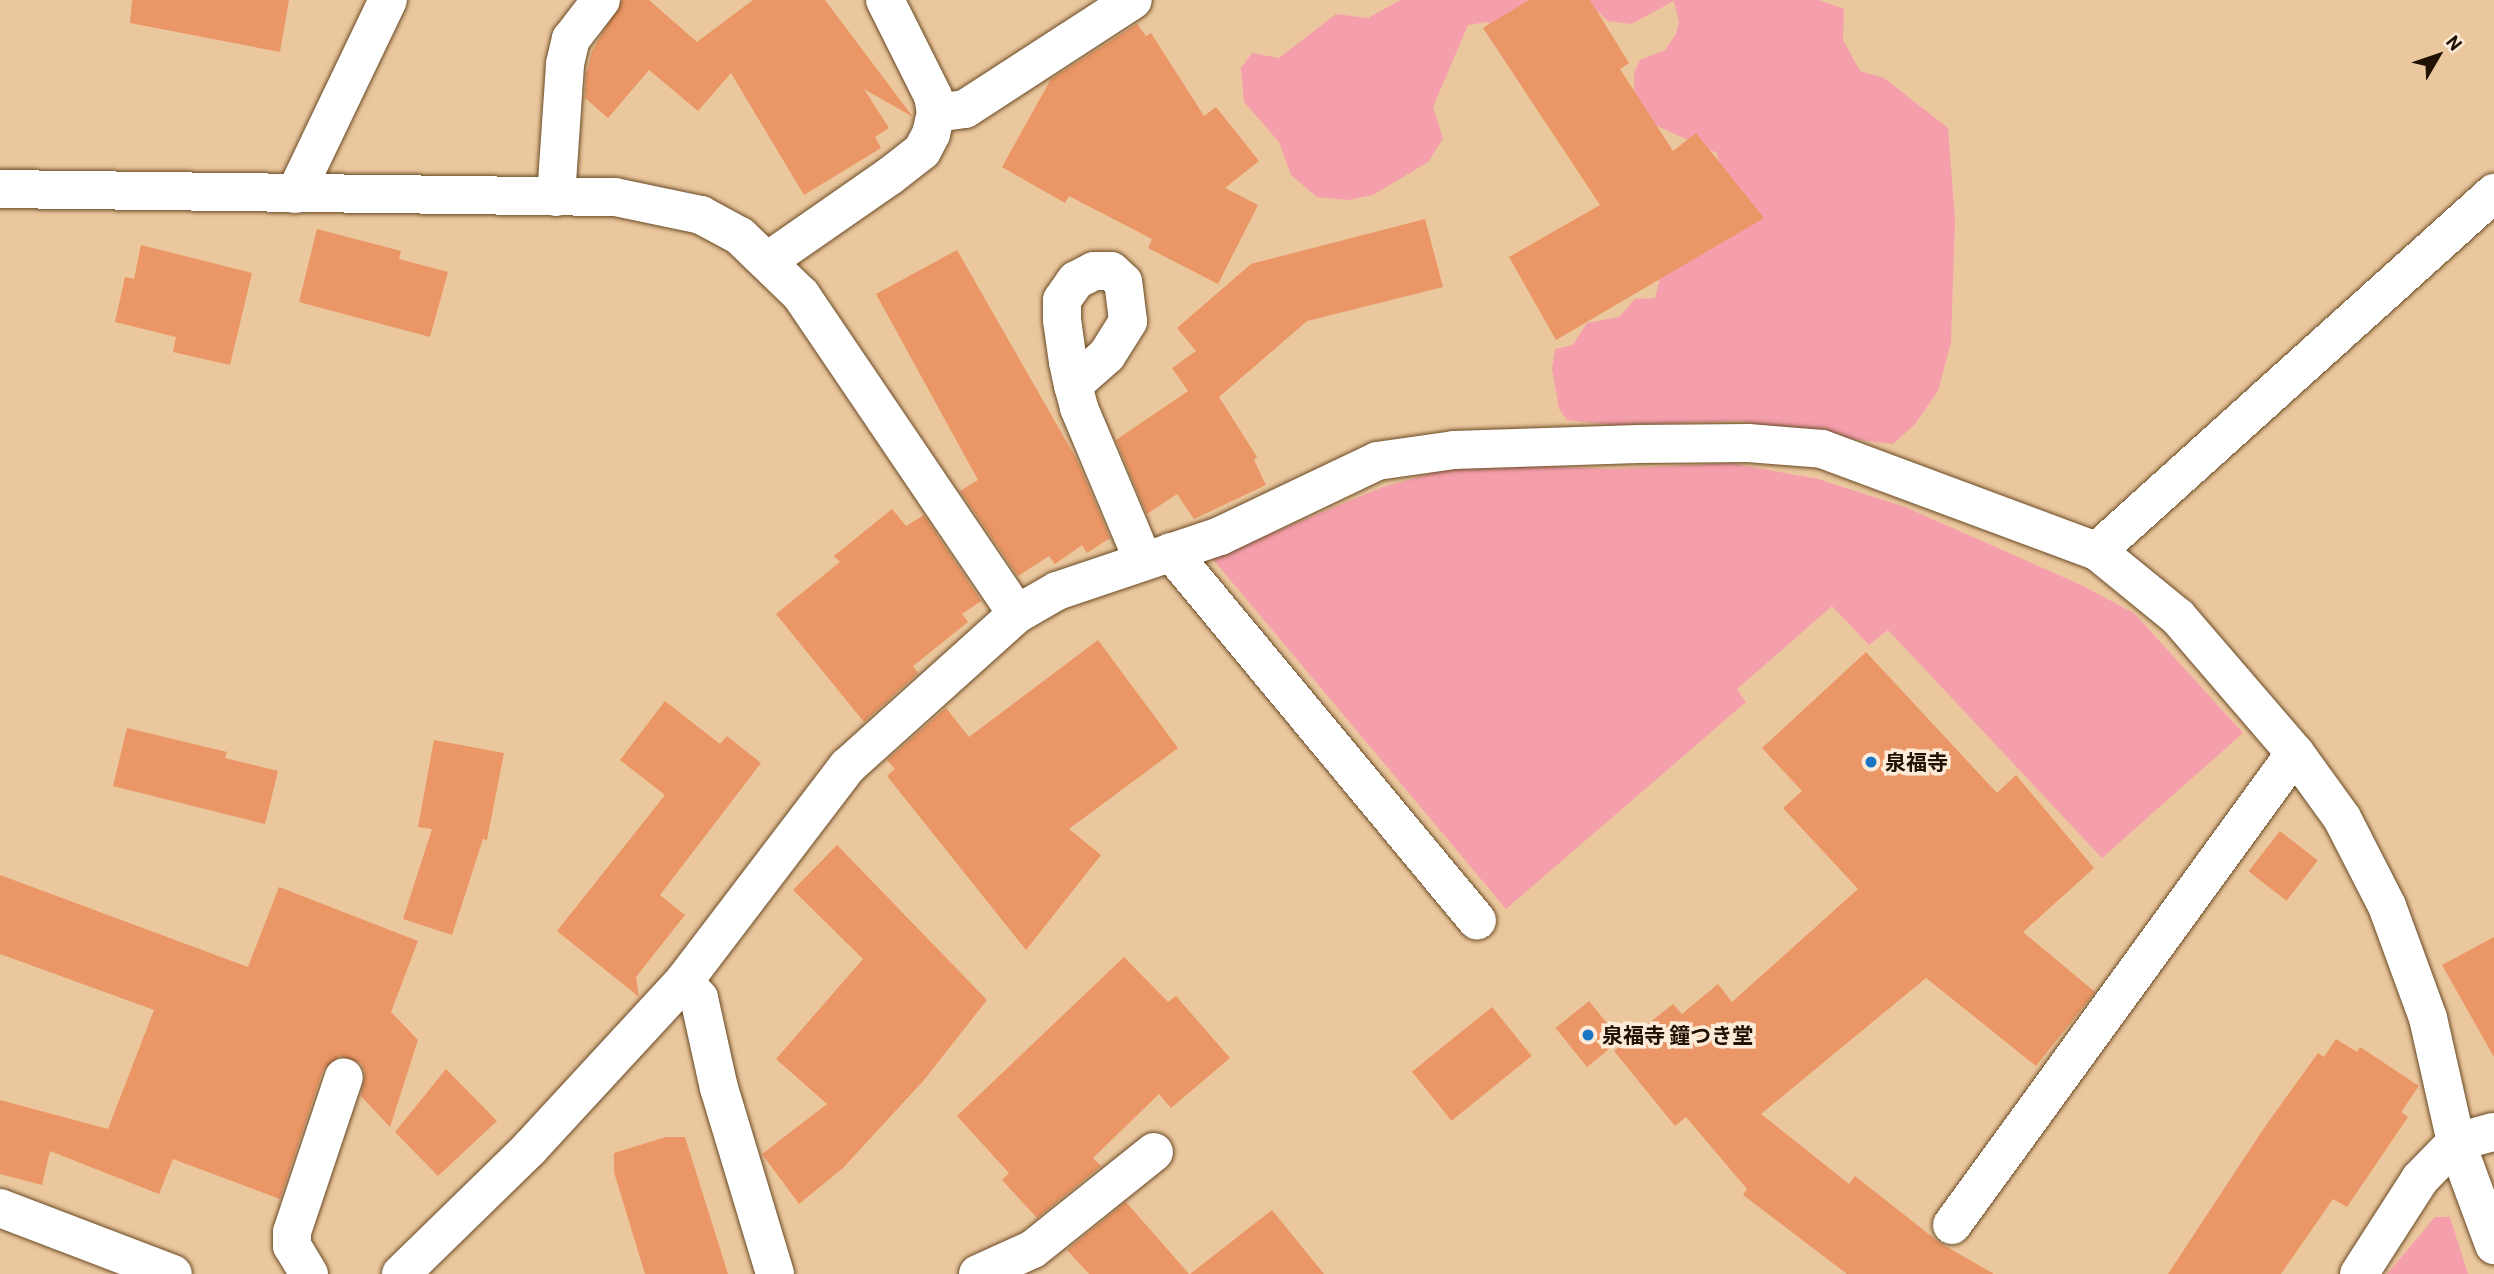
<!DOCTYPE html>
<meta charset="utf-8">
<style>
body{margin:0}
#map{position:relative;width:2494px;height:1274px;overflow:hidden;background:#ebc79e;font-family:Barlow,"Noto Sans JP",sans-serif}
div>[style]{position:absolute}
.green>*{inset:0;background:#f69fac}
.building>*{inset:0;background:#eb9666;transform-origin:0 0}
.roads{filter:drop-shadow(0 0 2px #694a24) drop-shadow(0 0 2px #694a24)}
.minor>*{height:38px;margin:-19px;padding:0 19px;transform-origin:19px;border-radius:19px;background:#fff}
.dots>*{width:19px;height:19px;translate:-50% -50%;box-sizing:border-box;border:4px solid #feebd7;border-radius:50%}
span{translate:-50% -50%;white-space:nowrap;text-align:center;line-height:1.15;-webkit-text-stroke:7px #feebd7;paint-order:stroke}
.poi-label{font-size:21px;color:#201304;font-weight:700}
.left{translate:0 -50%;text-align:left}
.north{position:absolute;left:2403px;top:21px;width:70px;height:70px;-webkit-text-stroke:5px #feebd7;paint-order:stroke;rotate:51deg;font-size:19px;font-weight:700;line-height:28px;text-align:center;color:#201304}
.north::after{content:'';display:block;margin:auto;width:24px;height:32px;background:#201304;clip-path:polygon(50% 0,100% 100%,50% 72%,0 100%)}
</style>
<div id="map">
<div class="green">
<i style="clip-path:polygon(1401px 0,1546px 0,1507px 31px,1487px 22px,1468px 25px,1433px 107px,1443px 139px,1428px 162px,1373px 195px,1348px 200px,1317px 197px,1291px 175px,1279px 142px,1244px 102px,1241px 68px,1252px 53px,1279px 58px,1336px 14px,1368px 18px)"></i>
<i style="clip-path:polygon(1585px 0,1819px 0,1844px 9px,1843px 40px,1860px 71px,1884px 78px,1948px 128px,1955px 220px,1951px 342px,1938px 391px,1915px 424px,1893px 444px,1799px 433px,1743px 421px,1614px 425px,1567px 420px,1559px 409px,1552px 369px,1555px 349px,1573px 345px,1587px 323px,1619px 317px,1635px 299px,1655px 298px,1659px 282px,1653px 246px,1721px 173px,1717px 153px,1644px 120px,1634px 102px,1634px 73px,1640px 60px,1665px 50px,1676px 34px,1679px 22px,1674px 1px,1631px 24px,1608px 21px)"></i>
<i style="clip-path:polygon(1730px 463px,1818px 479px,1905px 507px,2079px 584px,2134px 613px,2243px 733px,2102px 858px,1888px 630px,1869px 645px,1832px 606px,1737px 689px,1746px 702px,1506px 909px,1212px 558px,1383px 487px,1447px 469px,1504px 465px,1610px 469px)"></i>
<i style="clip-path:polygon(2435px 1217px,2450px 1217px,2468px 1274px,2387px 1274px)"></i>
</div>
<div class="building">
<i style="clip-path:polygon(132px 0,289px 0,280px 52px,130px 23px)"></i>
<i style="clip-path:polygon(622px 0,649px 0,697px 42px,753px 0,825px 0,913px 117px,864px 89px,889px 128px,875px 137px,881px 148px,804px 195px,731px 73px,698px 111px,649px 70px,608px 118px,585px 98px,586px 75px,592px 51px)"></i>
<i style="clip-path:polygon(1529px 0,1590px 0,1629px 63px,1620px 69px,1673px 151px,1696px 133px,1764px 218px,1556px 340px,1509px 257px,1600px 205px,1483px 28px)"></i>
<i style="clip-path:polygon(1137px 24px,1146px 36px,1151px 33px,1204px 116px,1216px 107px,1259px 161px,1225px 188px,1258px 205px,1218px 284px,1148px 248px,1152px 239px,1069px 196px,1065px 203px,1002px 167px,1051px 79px)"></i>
<i style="clip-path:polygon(1425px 219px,1443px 287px,1307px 321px,1219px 397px,1257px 457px,1254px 460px,1266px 485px,1194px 519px,1177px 494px,1147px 514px,1116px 440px,1188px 391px,1172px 368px,1196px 351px,1177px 328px,1251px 264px)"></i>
<i style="clip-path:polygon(317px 229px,401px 251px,399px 259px,448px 272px,430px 337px,299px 302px)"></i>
<i style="clip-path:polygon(141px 245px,252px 273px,230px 365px,173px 352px,176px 337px,115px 322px,125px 277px,134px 279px)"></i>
<i style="clip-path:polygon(957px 250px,1077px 460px,1110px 538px,1087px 553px,1082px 545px,1055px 564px,1049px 556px,1018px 576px,960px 491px,978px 480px,876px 294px)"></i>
<i style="clip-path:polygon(892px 509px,906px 526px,924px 515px,981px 601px,962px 614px,968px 622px,913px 666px,918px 673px,864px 722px,776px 614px,840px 562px,834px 556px)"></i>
<i style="clip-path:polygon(1098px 640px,1178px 748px,1069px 829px,1101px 855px,1026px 950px,887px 776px,895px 769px,887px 760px,946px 708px,969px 737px)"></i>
<i style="clip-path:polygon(1866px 652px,1997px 793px,2016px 775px,2094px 868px,2023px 932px,2095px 992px,2036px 1066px,1926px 978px,1761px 1114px,1849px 1184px,1855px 1176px,1940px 1243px,1994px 1274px,1847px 1274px,1743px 1195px,1747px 1189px,1686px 1117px,1675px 1126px,1614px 1051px,1673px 1004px,1682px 1014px,1718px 984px,1732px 1002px,1858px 889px,1783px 808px,1802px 791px,1762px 748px)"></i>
<i style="clip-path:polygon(665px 701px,720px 744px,727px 736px,761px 763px,660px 895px,685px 915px,636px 977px,639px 997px,557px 931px,665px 795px,620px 760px)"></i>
<i style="clip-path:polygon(127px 728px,227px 752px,225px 758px,278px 771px,265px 824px,113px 786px)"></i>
<i style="clip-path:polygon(434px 740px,504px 753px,487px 840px,483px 839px,452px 935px,403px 919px,432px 829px,418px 827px)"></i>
<i style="left:2280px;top:831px;width:48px;height:51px;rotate:38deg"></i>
<i style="clip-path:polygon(837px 845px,987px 1000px,924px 1080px,843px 1168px,799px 1204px,762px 1154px,827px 1104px,776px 1059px,863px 959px,793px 890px)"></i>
<i style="clip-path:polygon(0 875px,248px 967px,279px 887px,418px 941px,391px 1012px,418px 1040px,390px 1127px,361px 1096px,365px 1073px,361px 1063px,340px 1056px,323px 1070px,280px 1199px,173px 1159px,159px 1194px,50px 1151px,42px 1185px,0 1174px,0 1100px,108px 1129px,154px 1010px,0 954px)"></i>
<i style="clip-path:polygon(2494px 937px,2494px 1057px,2442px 965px)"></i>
<i style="clip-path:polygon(1124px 957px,1168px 1002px,1176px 996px,1230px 1058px,1171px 1108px,1159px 1094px,1093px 1158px,1101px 1166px,1037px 1218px,1002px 1180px,1009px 1173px,957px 1116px)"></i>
<i style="left:1589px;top:1001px;width:50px;height:43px;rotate:51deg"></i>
<i style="left:1492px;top:1007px;width:63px;height:103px;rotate:51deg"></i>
<i style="clip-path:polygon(2336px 1039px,2357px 1052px,2360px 1047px,2419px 1086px,2401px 1112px,2408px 1117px,2347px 1207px,2333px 1199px,2281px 1274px,2168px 1274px,2264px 1128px,2318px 1053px,2324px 1057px)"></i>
<i style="clip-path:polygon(446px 1069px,497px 1121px,438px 1176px,395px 1132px)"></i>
<i style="clip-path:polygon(666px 1137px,685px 1137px,728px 1274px,645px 1274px,614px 1172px,614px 1153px)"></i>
<i style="clip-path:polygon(1126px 1202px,1189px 1274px,1089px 1274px,1067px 1250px)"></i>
<i style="clip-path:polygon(1272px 1210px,1324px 1274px,1190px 1274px)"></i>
</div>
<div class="roads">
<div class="minor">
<i style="left:936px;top:113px;width:29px;rotate:-8deg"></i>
<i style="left:965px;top:109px;width:200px;rotate:-33deg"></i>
<i style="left:0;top:189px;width:615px;rotate:0.75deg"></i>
<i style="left:615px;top:197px;width:88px;rotate:11.8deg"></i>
<i style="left:701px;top:215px;width:44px;rotate:28.3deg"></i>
<i style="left:740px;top:236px;width:85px;rotate:44deg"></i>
<i style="left:801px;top:295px;width:385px;rotate:55.9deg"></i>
<i style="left:295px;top:194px;width:215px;rotate:-64.4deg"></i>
<i style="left:556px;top:197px;width:133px;rotate:-86.1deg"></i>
<i style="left:565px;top:64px;width:26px;rotate:-77deg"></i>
<i style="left:571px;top:39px;width:49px;rotate:-52.4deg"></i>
<i style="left:769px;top:260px;width:147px;rotate:-34.8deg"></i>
<i style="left:890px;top:176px;width:41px;rotate:-38deg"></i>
<i style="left:922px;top:151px;width:19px;rotate:-62deg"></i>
<i style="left:931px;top:134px;width:22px;rotate:-77deg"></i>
<i style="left:936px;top:113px;width:17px;rotate:-100deg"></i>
<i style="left:933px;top:96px;width:107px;rotate:-116.6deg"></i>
<i style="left:1073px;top:385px;width:45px;rotate:-41.4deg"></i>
<i style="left:1107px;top:355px;width:40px;rotate:-58deg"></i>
<i style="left:1128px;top:321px;width:39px;rotate:-97deg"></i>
<i style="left:1123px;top:282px;width:16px;rotate:-137deg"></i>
<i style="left:1111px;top:271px;width:17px;rotate:180deg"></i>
<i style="left:1094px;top:271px;width:20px;rotate:153deg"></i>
<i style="left:1076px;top:280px;width:24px;rotate:125deg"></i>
<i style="left:1062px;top:300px;width:20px;rotate:90deg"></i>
<i style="left:1062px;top:320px;width:42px;rotate:81.9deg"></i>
<i style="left:1068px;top:362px;width:24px;rotate:78deg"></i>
<i style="left:1073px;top:385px;width:24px;rotate:75deg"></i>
<i style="left:1079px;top:408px;width:165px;rotate:67.2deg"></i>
<i style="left:2097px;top:551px;width:535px;rotate:-42.04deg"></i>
<i style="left:1171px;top:552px;width:479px;rotate:50.3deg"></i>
<i style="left:684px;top:981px;width:23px;rotate:49deg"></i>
<i style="left:699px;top:998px;width:92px;rotate:77.5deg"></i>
<i style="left:719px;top:1088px;width:194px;rotate:73.2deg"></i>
<i style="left:0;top:1208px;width:185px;rotate:20.9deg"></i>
<i style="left:1952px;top:1225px;width:583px;rotate:-53.99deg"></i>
<i style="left:309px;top:1274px;width:33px;rotate:-121deg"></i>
<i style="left:292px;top:1246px;width:14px;rotate:-90deg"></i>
<i style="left:292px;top:1232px;width:163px;rotate:-71.5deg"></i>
<i style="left:401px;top:1274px;width:180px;rotate:-44.3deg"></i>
<i style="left:530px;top:1148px;width:227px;rotate:-47.3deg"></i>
<i style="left:684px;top:981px;width:270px;rotate:-52.7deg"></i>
<i style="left:848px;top:766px;width:227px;rotate:-42deg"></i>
<i style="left:1017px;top:614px;width:46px;rotate:-29.9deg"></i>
<i style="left:1057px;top:591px;width:172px;rotate:-18.6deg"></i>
<i style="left:1220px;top:536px;width:174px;rotate:-25.5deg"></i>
<i style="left:1377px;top:461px;width:78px;rotate:-8.1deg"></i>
<i style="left:1454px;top:450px;width:184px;rotate:-1.9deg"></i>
<i style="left:1638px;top:444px;width:110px;rotate:-0.5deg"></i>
<i style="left:1748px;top:443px;width:74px;rotate:4.6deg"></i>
<i style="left:1822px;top:449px;width:293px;rotate:20.4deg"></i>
<i style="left:2097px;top:551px;width:104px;rotate:39.2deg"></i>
<i style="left:2178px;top:617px;width:179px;rotate:49.3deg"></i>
<i style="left:2295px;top:753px;width:80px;rotate:54.1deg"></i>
<i style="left:2342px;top:818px;width:99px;rotate:62.9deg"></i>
<i style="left:2387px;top:906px;width:119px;rotate:69.9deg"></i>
<i style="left:2428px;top:1018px;width:127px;rotate:77.3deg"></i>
<i style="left:2456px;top:1142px;width:110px;rotate:69.7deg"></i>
<i style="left:978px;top:1274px;width:60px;rotate:-24.4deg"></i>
<i style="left:1033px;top:1249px;width:155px;rotate:-38.7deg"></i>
<i style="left:2359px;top:1274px;width:113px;rotate:-57.3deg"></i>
<i style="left:2420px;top:1179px;width:52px;rotate:-45.8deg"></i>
<i style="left:2456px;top:1142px;width:39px;rotate:-15deg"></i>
</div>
</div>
<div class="dots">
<i style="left:1871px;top:762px;background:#1b75c2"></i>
<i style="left:1588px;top:1035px;background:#1b75c2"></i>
</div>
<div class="poi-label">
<span class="left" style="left:1885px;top:762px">泉福寺</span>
<span class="left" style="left:1602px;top:1035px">泉福寺 鐘つき堂</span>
</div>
<div class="north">N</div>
</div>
